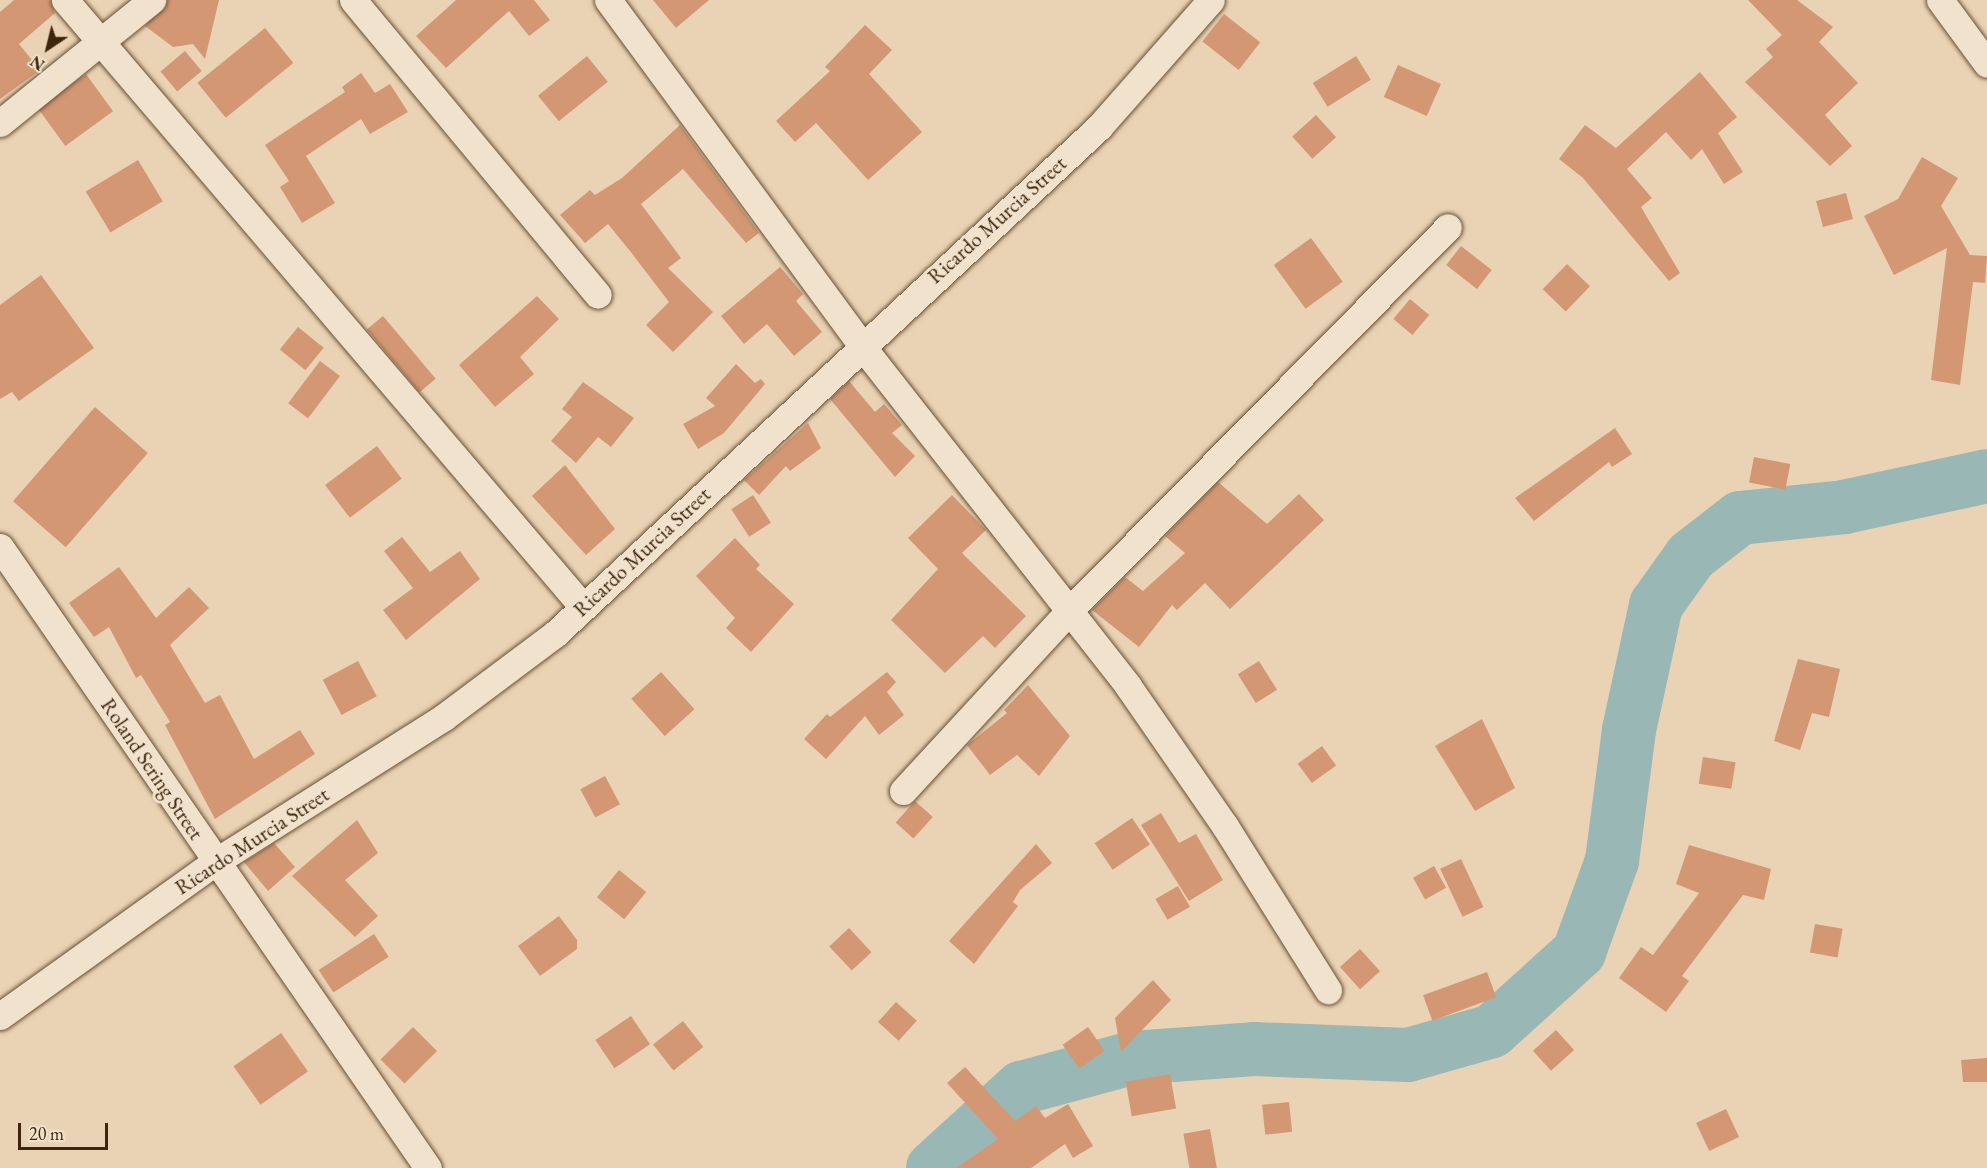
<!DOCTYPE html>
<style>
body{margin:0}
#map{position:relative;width:1987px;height:1168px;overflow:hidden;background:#ead3b4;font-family:"EB Garamond",serif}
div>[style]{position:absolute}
.river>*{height:54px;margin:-27px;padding:0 27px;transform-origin:27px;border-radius:27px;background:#99b7b4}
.building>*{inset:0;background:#d49774;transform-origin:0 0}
.roads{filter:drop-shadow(0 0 2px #685034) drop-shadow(0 0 2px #685034)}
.minor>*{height:27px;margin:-13.5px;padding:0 13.5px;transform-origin:13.5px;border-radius:13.5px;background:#f1e2ce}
span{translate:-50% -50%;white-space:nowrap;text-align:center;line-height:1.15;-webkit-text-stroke:6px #f1e2ce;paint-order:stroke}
.street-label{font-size:21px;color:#3c250a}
.north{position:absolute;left:18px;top:18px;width:60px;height:60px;-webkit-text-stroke:4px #f1e2ce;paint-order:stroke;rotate:215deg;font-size:16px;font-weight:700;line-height:24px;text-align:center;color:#3c250a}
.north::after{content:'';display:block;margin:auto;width:21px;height:27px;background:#3c250a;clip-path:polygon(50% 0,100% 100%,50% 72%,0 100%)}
.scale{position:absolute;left:18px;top:1123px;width:90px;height:27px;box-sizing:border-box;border:3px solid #3c250a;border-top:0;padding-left:8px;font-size:18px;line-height:21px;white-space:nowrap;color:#3c250a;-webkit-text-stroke:4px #f1e2ce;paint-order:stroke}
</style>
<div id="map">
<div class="river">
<i style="left:933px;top:1168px;width:119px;rotate:-42.3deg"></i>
<i style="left:1021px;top:1088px;width:115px;rotate:-15.1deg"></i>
<i style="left:1132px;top:1058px;width:122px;rotate:-4.2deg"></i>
<i style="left:1254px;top:1049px;width:154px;rotate:2.2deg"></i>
<i style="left:1408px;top:1055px;width:87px;rotate:-15.9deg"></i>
<i style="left:1492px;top:1031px;width:118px;rotate:-42.2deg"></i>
<i style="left:1579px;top:952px;width:97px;rotate:-70.1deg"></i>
<i style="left:1612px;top:861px;width:132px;rotate:-82.6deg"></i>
<i style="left:1629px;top:730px;width:128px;rotate:-77.8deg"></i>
<i style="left:1656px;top:605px;width:60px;rotate:-54.5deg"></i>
<i style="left:1691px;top:556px;width:62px;rotate:-37.8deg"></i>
<i style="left:1740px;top:518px;width:105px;rotate:-6deg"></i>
<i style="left:1844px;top:507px;width:146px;rotate:-12.2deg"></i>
</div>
<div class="building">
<i style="clip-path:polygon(14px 0,50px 0,55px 13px,19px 44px,40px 70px,0 99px,0 12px)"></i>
<i style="clip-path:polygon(167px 0,219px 0,205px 59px,193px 44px,173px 47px,145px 26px)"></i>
<i style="clip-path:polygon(456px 0,534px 0,550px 20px,529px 36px,509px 11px,446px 68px,416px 36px)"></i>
<i style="clip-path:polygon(653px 0,709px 0,676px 28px)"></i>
<i style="clip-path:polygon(1748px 0,1797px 0,1833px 27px,1819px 42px,1858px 83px,1825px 115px,1852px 146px,1830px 166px,1745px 82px,1773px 57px,1766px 49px,1782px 35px)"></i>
<i style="left:1224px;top:14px;width:46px;height:35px;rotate:38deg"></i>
<i style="clip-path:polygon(865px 25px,892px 50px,869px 74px,922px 132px,868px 180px,816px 123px,795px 142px,776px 121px,830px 71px,825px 67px)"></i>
<i style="left:265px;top:28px;width:45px;height:87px;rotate:51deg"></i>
<i style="left:185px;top:51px;width:26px;height:32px;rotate:50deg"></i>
<i style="left:587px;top:56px;width:33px;height:63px;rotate:51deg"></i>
<i style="left:1356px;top:56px;width:28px;height:51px;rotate:58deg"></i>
<i style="left:1398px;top:65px;width:47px;height:35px;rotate:24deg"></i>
<i style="clip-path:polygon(1700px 72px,1737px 117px,1718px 133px,1743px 172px,1724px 184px,1702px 149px,1691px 160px,1666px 132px,1627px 169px,1652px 198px,1641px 207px,1680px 273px,1669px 281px,1583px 178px,1559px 159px,1585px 125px,1616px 148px)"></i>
<i style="clip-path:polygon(361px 73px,375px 93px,390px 84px,408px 112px,370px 134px,361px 119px,306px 156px,335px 203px,302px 223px,280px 187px,289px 181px,265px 145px,345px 92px,342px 87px)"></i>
<i style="left:86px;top:74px;width:46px;height:59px;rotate:54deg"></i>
<i style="left:1316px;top:115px;width:30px;height:32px;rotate:48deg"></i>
<i style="clip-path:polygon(680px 125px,759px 233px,746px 243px,683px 169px,641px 204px,681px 258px,668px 268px,713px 312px,673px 352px,646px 325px,669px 302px,630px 251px,608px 224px,585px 243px,560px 215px,590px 190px,595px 195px,622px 178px)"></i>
<i style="clip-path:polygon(1922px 157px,1958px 178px,1941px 206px,1970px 255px,1987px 256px,1985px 283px,1973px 282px,1960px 385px,1931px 380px,1947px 248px,1894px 275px,1864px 216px,1898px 199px)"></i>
<i style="left:138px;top:160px;width:48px;height:61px;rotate:59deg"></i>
<i style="left:1846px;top:193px;width:27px;height:31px;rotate:75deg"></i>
<i style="left:1311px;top:238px;width:54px;height:46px;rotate:54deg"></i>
<i style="left:1461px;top:246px;width:39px;height:24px;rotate:38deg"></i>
<i style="left:1567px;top:264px;width:32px;height:35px;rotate:44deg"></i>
<i style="clip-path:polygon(780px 267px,803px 294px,796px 301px,822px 332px,794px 356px,767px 324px,744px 344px,721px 316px)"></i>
<i style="clip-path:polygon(41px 275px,94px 348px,19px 401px,12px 392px,0 399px,0 305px)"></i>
<i style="clip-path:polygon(537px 296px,559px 319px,520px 357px,534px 374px,495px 407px,459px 365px)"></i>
<i style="left:1410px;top:299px;width:25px;height:26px;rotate:40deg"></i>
<i style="left:383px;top:316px;width:82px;height:21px;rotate:50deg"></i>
<i style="left:298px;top:327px;width:33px;height:29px;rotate:39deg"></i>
<i style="left:320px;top:361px;width:25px;height:53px;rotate:37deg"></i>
<i style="clip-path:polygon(736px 364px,755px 383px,761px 379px,765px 384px,724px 433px,698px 449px,683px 424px,715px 406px,706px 398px)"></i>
<i style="clip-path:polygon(849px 381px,875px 412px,884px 404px,902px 425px,892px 433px,915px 456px,895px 477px,830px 399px)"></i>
<i style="clip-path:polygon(583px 382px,634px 418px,611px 447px,598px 437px,576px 463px,551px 441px,572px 417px,562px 409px)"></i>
<i style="left:95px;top:407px;width:70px;height:125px;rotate:41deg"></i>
<i style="clip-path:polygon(808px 423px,821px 448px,790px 471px,786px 466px,759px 495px,744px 480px)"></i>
<i style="clip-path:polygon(1615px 428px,1632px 454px,1612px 467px,1609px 462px,1534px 521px,1515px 498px)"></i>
<i style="left:377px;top:446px;width:41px;height:65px;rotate:53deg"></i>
<i style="left:1754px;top:457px;width:37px;height:26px;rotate:11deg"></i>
<i style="clip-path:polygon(565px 465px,615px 529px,586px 555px,532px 496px)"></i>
<i style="clip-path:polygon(1218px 482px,1267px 524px,1299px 494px,1324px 520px,1230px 609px,1205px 583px,1177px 610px,1172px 605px,1139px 647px,1092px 610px,1125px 577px,1143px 591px,1185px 553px,1165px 536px)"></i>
<i style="left:753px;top:495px;width:33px;height:26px;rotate:57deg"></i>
<i style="clip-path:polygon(952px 495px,986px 530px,962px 553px,1026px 616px,995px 648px,983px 636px,945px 673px,891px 620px,938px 569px,908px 538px)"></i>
<i style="clip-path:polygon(402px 537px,430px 572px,460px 551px,480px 579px,406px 640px,383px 610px,413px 588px,384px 551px)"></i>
<i style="clip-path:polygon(735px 538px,760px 565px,756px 569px,794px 604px,751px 652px,726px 628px,735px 618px,696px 576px)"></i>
<i style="clip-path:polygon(119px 567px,156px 618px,189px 587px,209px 608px,170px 645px,205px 703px,220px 695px,254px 759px,300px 730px,315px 754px,215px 819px,165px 725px,170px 722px,141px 675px,136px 678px,109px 627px,94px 637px,69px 603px)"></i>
<i style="clip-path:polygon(1798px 659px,1840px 669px,1829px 717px,1812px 713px,1800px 750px,1774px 741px)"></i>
<i style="left:358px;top:661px;width:40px;height:40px;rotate:62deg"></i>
<i style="left:1259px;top:661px;width:34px;height:25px;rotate:58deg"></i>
<i style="left:661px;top:672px;width:50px;height:40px;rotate:48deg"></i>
<i style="clip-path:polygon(887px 672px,896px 682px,887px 692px,904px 715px,879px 735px,865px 716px,826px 759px,804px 739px,827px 714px,830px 717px)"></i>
<i style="clip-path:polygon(1028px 685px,1070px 736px,1039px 776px,1017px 755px,990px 775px,967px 745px,1007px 713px,1004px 710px)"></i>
<i style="clip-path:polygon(1482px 719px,1515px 788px,1475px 811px,1435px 746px)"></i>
<i style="left:1322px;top:746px;width:24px;height:30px;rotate:54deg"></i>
<i style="left:1703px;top:757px;width:33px;height:27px;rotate:9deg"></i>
<i style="left:605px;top:776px;width:32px;height:28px;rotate:62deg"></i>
<i style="left:915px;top:801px;width:24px;height:29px;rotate:42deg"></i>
<i style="clip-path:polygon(1161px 813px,1179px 843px,1196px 834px,1223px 880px,1189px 901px,1141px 825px)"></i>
<i style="left:1132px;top:818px;width:32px;height:45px;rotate:56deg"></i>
<i style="clip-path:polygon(357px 820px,378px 853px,345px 880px,378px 916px,355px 937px,292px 876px)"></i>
<i style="clip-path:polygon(274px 843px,295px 867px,268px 891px,244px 862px)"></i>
<i style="clip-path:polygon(1036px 844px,1052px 863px,1020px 890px,1013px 902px,1018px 906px,974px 964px,949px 941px)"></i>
<i style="clip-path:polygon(1689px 845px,1771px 869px,1764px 900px,1743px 895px,1682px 976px,1689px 981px,1666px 1012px,1619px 978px,1641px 947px,1653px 955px,1699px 893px,1676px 884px)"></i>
<i style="left:1461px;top:859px;width:53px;height:23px;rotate:65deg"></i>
<i style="left:1434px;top:866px;width:25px;height:24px;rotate:61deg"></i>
<i style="left:619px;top:870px;width:35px;height:35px;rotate:39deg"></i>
<i style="left:1178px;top:886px;width:24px;height:26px;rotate:60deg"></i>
<i style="clip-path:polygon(559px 916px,577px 940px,577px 949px,540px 976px,518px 946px)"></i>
<i style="left:1815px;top:924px;width:28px;height:29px;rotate:10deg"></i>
<i style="left:849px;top:928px;width:33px;height:27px;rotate:47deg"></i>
<i style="left:374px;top:934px;width:27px;height:66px;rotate:57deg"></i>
<i style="left:1360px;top:949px;width:30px;height:27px;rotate:48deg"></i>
<i style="left:1487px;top:972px;width:27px;height:68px;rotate:70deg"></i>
<i style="clip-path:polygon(1153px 980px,1171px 1000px,1121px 1052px,1115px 1018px)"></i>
<i style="left:896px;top:1002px;width:28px;height:27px;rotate:42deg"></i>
<i style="left:631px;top:1016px;width:34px;height:43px;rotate:56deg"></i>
<i style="left:683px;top:1021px;width:33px;height:38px;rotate:52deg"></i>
<i style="left:413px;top:1027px;width:34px;height:46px;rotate:45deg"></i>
<i style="left:1088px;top:1027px;width:29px;height:31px;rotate:55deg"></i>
<i style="left:1556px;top:1030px;width:27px;height:31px;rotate:48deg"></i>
<i style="left:281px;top:1033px;width:47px;height:58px;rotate:55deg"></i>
<i style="clip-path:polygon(1987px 1058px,1987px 1082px,1963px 1082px,1961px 1060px)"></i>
<i style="clip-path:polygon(965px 1067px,1015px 1121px,1036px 1106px,1045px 1118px,1068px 1104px,1093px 1146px,1073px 1158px,1065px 1144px,1031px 1168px,956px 1168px,998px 1139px,947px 1083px)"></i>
<i style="left:1170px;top:1074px;width:35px;height:45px;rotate:80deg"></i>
<i style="left:1289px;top:1102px;width:30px;height:27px;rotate:84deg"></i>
<i style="left:1726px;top:1109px;width:31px;height:33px;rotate:65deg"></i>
<i style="left:1210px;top:1129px;width:40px;height:27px;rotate:80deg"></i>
</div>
<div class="roads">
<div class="minor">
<i style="left:65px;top:0;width:798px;rotate:49.52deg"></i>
<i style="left:353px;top:0;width:383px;rotate:50.3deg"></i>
<i style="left:608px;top:0;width:428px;rotate:53.7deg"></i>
<i style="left:861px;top:345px;width:433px;rotate:51.9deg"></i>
<i style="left:1128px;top:686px;width:170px;rotate:55.3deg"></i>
<i style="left:1225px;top:826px;width:194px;rotate:57.9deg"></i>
<i style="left:1940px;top:0;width:79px;rotate:53.7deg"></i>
<i style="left:0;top:123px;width:196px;rotate:-39deg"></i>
<i style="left:0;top:547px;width:754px;rotate:55.42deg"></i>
<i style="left:903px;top:791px;width:242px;rotate:-47.3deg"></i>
<i style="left:1067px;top:613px;width:542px;rotate:-45.37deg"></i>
<i style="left:0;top:1016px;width:264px;rotate:-35.6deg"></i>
<i style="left:215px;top:862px;width:271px;rotate:-32.3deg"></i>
<i style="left:444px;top:717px;width:139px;rotate:-36.8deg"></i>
<i style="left:555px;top:634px;width:744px;rotate:-42.98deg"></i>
<i style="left:1099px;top:127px;width:169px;rotate:-48.6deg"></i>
</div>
</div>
<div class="street-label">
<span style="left:997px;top:220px;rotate:-42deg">Ricardo Murcia Street</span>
<span style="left:642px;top:552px;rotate:-43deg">Ricardo Murcia Street</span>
<span style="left:152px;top:769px;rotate:56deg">Roland Sering Street</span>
<span style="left:252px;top:841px;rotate:-33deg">Ricardo Murcia Street</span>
</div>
<div class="north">N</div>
<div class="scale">20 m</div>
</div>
